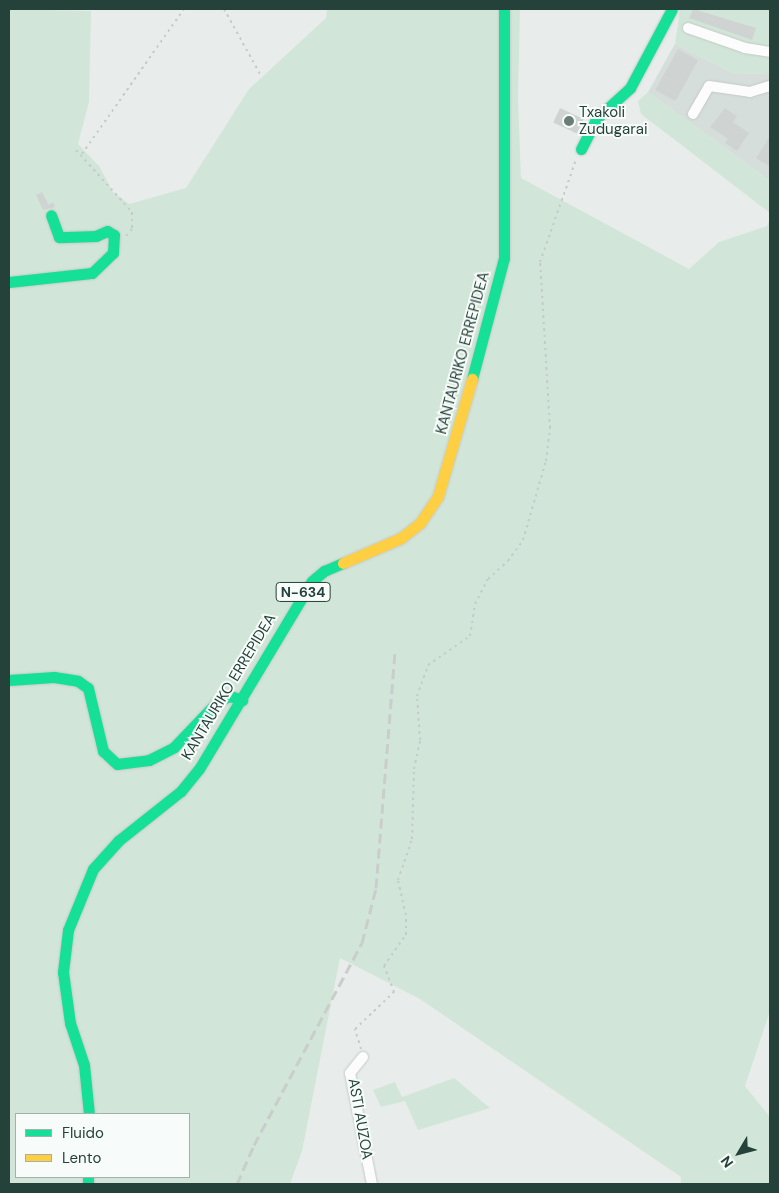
<!DOCTYPE html>
<style>
body{margin:0}
#map{position:relative;width:779px;height:1193px;overflow:hidden;background:#e8edeb;font-family:"DM Sans",sans-serif}
div>[style]{position:absolute}
.built>*{inset:0;background:#d6dedb}
.green>*{inset:0;background:#d1e6d8}
.building>*{inset:0;background:#cfd4d2;transform-origin:0 0}
.path>*{height:2px;margin-top:-1px;transform-origin:0;background:repeating-linear-gradient(90deg,#c3ccca 0 2.5px,transparent 0 6.5px)}
.roads{filter:drop-shadow(0 0 1px #c5cac8) drop-shadow(0 0 1px #c5cac8)}
.street>*{height:10px;margin:-5px;padding:0 5px;transform-origin:5px;border-radius:5px;background:#fcfcfc}
.fast>*{height:11px;margin:-5.5px;padding:0 5.5px;transform-origin:5.5px;border-radius:5.5px;background:#16e098}
.slow>*{height:11px;margin:-5.5px;padding:0 5.5px;transform-origin:5.5px;border-radius:5.5px;background:#ffcf43}
.rail>*{height:3px;margin-top:-1.5px;transform-origin:0;background:repeating-linear-gradient(90deg,#c9cdcc 0 10px,transparent 0 15px)}
.dots>*{width:14px;height:14px;translate:-50% -50%;box-sizing:border-box;border:2px solid #f7fbf9;border-radius:50%}
span{translate:-50% -50%;white-space:nowrap;text-align:center;line-height:1.15;-webkit-text-stroke:4px #f7fbf9;paint-order:stroke}
.shield-label span{padding:1px 4px;background:#f7fbf9;border:1px solid;border-radius:4px;-webkit-text-stroke-width:0}
.shield-label{font-size:14px;color:#24423a;font-weight:700}
.poi-label{font-size:15px;color:#24423a}
.left{translate:0 -50%;text-align:left}
.street-label{font-size:15px;color:#24423a}
.frame{position:absolute;inset:0;border:10px solid #24423a;pointer-events:none}
.legend{position:absolute;left:15px;top:1113px;width:175px;height:65px;box-sizing:border-box;background:#f7fbf9;border:1px solid #a3b1ad;margin:0;padding:6px 9px;list-style:none;font-size:15px;color:#24423a}
.legend li{display:flex;align-items:center;gap:10px;height:25px}
.legend b{width:25px;border:1px solid #a3b1ad}
.north{position:absolute;left:714px;top:1128px;width:50px;height:50px;-webkit-text-stroke:4px #f7fbf9;paint-order:stroke;rotate:233deg;font-size:14px;font-weight:700;line-height:20px;text-align:center;color:#24423a}
.north::after{content:'';display:block;margin:auto;width:18px;height:22px;background:#24423a;clip-path:polygon(50% 0,100% 100%,50% 72%,0 100%)}
</style>
<div id="map">
<div class="built">
<i style="clip-path:polygon(675px 44px,735px 74px,770px 73px,770px 181px,648px 92px)"></i>
</div>
<div class="green">
<i style="clip-path:polygon(evenodd,9px 9px,91px 11px,89px 102px,78px 144px,99px 166px,113px 192px,129px 204px,186px 188px,249px 89px,326px 18px,327px 9px,520px 9px,518px 98px,521px 178px,689px 269px,719px 242px,767px 226px,770px 219px,770px 1011px,745px 1086px,770px 1117px,770px 1184px,681px 1184px,681px 1177px,420px 999px,340px 958px,302px 1151px,290px 1184px,9px 1184px,9px 9px,16px 1114px,189px 1114px,189px 1177px,16px 1177px,16px 1114px)"></i>
<i style="clip-path:polygon(680px 9px,770px 9px,770px 73px,735px 74px,675px 44px)"></i>
<i style="clip-path:polygon(648px 92px,770px 181px,770px 213px,641px 114px,638px 101px)"></i>
<i style="clip-path:polygon(454px 1078px,490px 1108px,418px 1130px,405px 1101px,381px 1107px,373px 1090px,395px 1082px,402px 1097px)"></i>
</div>
<div class="building">
<i style="clip-path:polygon(693px 9px,756px 28px,752px 40px,689px 18px)"></i>
<i style="left:678px;top:49px;width:23px;height:47px;rotate:29deg"></i>
<i style="left:560px;top:108px;width:26px;height:16px;rotate:25deg"></i>
<i style="clip-path:polygon(725px 108px,737px 116px,733px 122px,749px 133px,737px 151px,725px 143px,728px 139px,710px 127px)"></i>
<i style="clip-path:polygon(770px 136px,770px 167px,756px 158px)"></i>
<i style="clip-path:polygon(42px 192px,49px 205px,53px 202px,55px 207px,43px 210px,36px 195px)"></i>
</div>
<div class="path">
<i style="left:224px;top:9px;width:74px;rotate:61deg"></i>
<i style="left:76px;top:150px;width:84px;rotate:47.9deg"></i>
<i style="left:132px;top:212px;width:17px;rotate:90deg"></i>
<i style="left:132px;top:229px;width:9px;rotate:131deg"></i>
<i style="left:82px;top:154px;width:177px;rotate:-54.9deg"></i>
<i style="left:361px;top:1049px;width:21px;rotate:-107deg"></i>
<i style="left:355px;top:1029px;width:54px;rotate:-43.5deg"></i>
<i style="left:394px;top:992px;width:28px;rotate:-111deg"></i>
<i style="left:384px;top:966px;width:38px;rotate:-55deg"></i>
<i style="left:406px;top:935px;width:20px;rotate:-90deg"></i>
<i style="left:406px;top:915px;width:36px;rotate:-103deg"></i>
<i style="left:398px;top:880px;width:43px;rotate:-71.1deg"></i>
<i style="left:412px;top:839px;width:70px;rotate:-88.4deg"></i>
<i style="left:414px;top:769px;width:30px;rotate:-78deg"></i>
<i style="left:420px;top:740px;width:44px;rotate:-93.9deg"></i>
<i style="left:417px;top:696px;width:33px;rotate:-70deg"></i>
<i style="left:428px;top:665px;width:51px;rotate:-34.6deg"></i>
<i style="left:470px;top:636px;width:32px;rotate:-81deg"></i>
<i style="left:475px;top:604px;width:28px;rotate:-63deg"></i>
<i style="left:488px;top:579px;width:27px;rotate:-42deg"></i>
<i style="left:508px;top:561px;width:26px;rotate:-54deg"></i>
<i style="left:523px;top:540px;width:82px;rotate:-73.8deg"></i>
<i style="left:546px;top:461px;width:33px;rotate:-83deg"></i>
<i style="left:550px;top:428px;width:166px;rotate:-93.4deg"></i>
<i style="left:540px;top:262px;width:108px;rotate:-70.6deg"></i>
</div>
<div class="roads">
<div class="street">
<i style="left:688px;top:28px;width:60px;rotate:19.3deg"></i>
<i style="left:745px;top:48px;width:25px;rotate:9deg"></i>
<i style="left:693px;top:114px;width:32px;rotate:-60deg"></i>
<i style="left:709px;top:86px;width:41px;rotate:8.3deg"></i>
<i style="left:750px;top:92px;width:21px;rotate:-17deg"></i>
<i style="left:363px;top:1057px;width:21px;rotate:129deg"></i>
<i style="left:350px;top:1073px;width:113px;rotate:78.8deg"></i>
</div>
<div class="fast">
<i style="left:581px;top:149px;width:34px;rotate:-63deg"></i>
<i style="left:596px;top:119px;width:46px;rotate:-42.4deg"></i>
<i style="left:630px;top:88px;width:89px;rotate:-62deg"></i>
<i style="left:9px;top:282px;width:83px;rotate:-6.2deg"></i>
<i style="left:92px;top:273px;width:29px;rotate:-44deg"></i>
<i style="left:113px;top:253px;width:18px;rotate:-87deg"></i>
<i style="left:114px;top:235px;width:8px;rotate:-150deg"></i>
<i style="left:107px;top:231px;width:12px;rotate:156deg"></i>
<i style="left:96px;top:236px;width:37px;rotate:178deg"></i>
<i style="left:59px;top:237px;width:23px;rotate:-110deg"></i>
<i style="left:472px;top:379px;width:125px;rotate:-75.2deg"></i>
<i style="left:504px;top:258px;width:249px;rotate:-90deg"></i>
<i style="left:9px;top:680px;width:45px;rotate:-3.8deg"></i>
<i style="left:54px;top:677px;width:24px;rotate:9deg"></i>
<i style="left:78px;top:681px;width:12px;rotate:35deg"></i>
<i style="left:88px;top:688px;width:65px;rotate:76.6deg"></i>
<i style="left:103px;top:751px;width:19px;rotate:43deg"></i>
<i style="left:117px;top:764px;width:32px;rotate:-7deg"></i>
<i style="left:149px;top:760px;width:28px;rotate:-27deg"></i>
<i style="left:174px;top:747px;width:64px;rotate:-46.3deg"></i>
<i style="left:218px;top:701px;width:13px;rotate:-23deg"></i>
<i style="left:230px;top:696px;width:13px;rotate:18deg"></i>
<i style="left:89px;top:1114px;width:49px;rotate:-95.8deg"></i>
<i style="left:84px;top:1065px;width:44px;rotate:-108.4deg"></i>
<i style="left:70px;top:1023px;width:51px;rotate:-97.8deg"></i>
<i style="left:63px;top:972px;width:42px;rotate:-83.2deg"></i>
<i style="left:68px;top:930px;width:66px;rotate:-67.7deg"></i>
<i style="left:93px;top:869px;width:38px;rotate:-48deg"></i>
<i style="left:118px;top:841px;width:80px;rotate:-38.4deg"></i>
<i style="left:181px;top:791px;width:28px;rotate:-51deg"></i>
<i style="left:199px;top:769px;width:219px;rotate:-59deg"></i>
<i style="left:312px;top:581px;width:16px;rotate:-40deg"></i>
<i style="left:324px;top:571px;width:21px;rotate:-23deg"></i>
<i style="left:88px;top:1177px;width:7px;rotate:90deg"></i>
</div>
<div class="slow">
<i style="left:343px;top:563px;width:63px;rotate:-23.3deg"></i>
<i style="left:401px;top:538px;width:24px;rotate:-38deg"></i>
<i style="left:420px;top:523px;width:32px;rotate:-56deg"></i>
<i style="left:438px;top:496px;width:122px;rotate:-73.8deg"></i>
</div>
</div>
<div class="rail">
<i style="left:237px;top:1184px;width:43px;rotate:-66.4deg"></i>
<i style="left:254px;top:1145px;width:229px;rotate:-61.9deg"></i>
<i style="left:362px;top:943px;width:57px;rotate:-75.7deg"></i>
<i style="left:376px;top:888px;width:238px;rotate:-85.4deg"></i>
</div>
<div class="dots">
<i style="left:569px;top:121px;background:#697e78"></i>
</div>
<div class="shield-label">
<span style="left:303px;top:592px">N-634</span>
</div>
<div class="poi-label">
<span class="left" style="left:579px;top:121px">Txakoli<br>Zudugarai</span>
</div>
<div class="street-label">
<span style="left:463px;top:353px;rotate:-75deg">KANTAURIKO ERREPIDEA</span>
<span style="left:229px;top:687px;rotate:-59deg">KANTAURIKO ERREPIDEA</span>
<span style="left:360px;top:1119px;rotate:80deg">ASTI AUZOA</span>
</div>
<div class="frame"></div>
<ul class="legend">
<li><b style="height:6px;background:#16e098"></b>Fluido</li>
<li><b style="height:6px;background:#ffcf43"></b>Lento</li>
</ul>
<div class="north">N</div>
</div>
